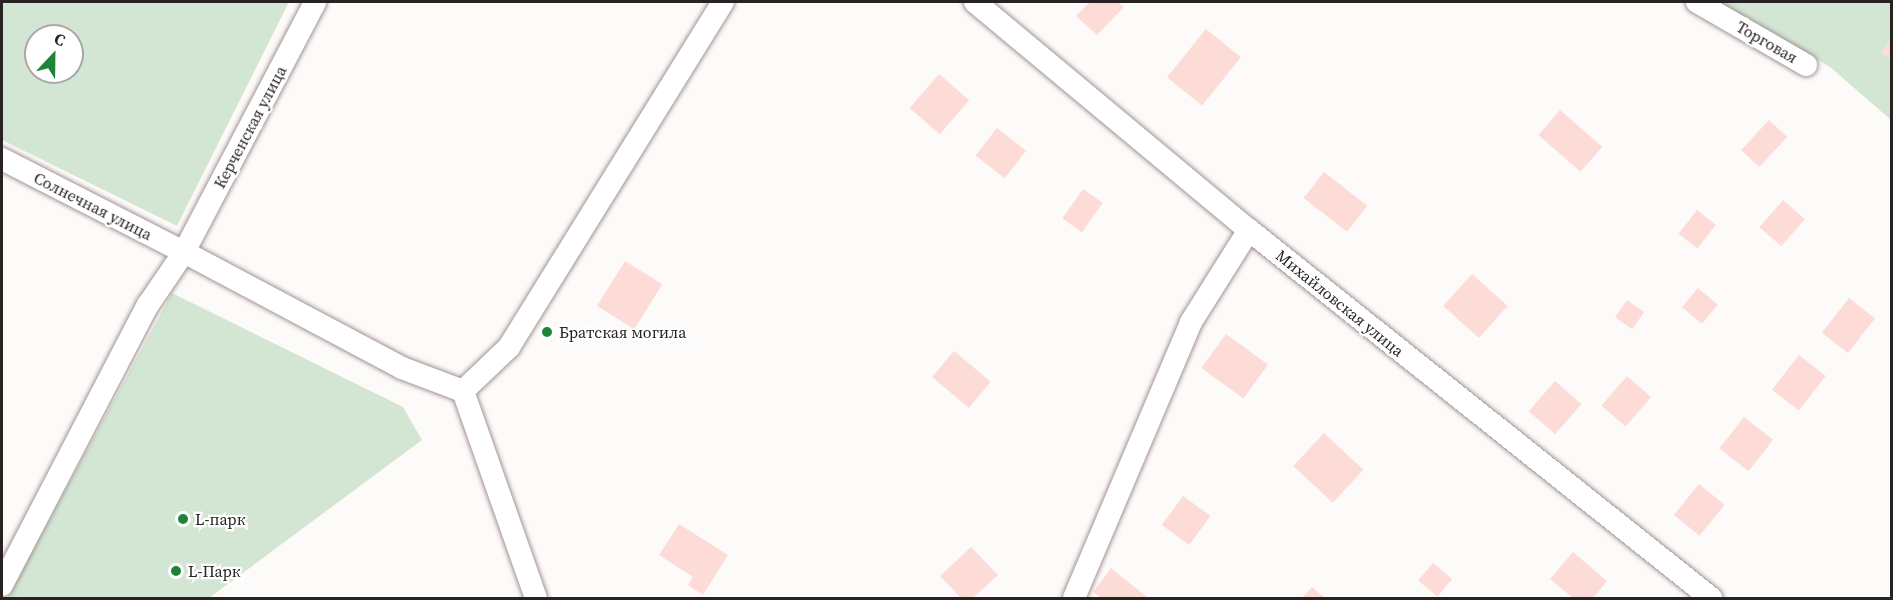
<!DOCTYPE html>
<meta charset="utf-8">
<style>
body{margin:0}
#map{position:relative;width:1893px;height:600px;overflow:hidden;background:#fdfafa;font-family:"Source Serif 4",serif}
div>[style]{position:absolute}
.green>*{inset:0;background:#d3e6d4}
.building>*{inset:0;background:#fddcd8;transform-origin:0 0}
.roads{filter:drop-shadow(0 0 2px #a19492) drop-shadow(0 0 2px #a19492)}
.minor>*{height:22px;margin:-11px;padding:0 11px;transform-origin:11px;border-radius:11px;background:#fff}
.dots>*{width:16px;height:16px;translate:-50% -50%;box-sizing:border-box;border:3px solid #fff;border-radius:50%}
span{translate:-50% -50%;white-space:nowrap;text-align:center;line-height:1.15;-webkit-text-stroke:4.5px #fff;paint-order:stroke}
.street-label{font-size:16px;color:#282322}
.poi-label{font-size:16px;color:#282322}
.left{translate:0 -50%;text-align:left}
.frame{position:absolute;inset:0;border:3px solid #282322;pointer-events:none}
.north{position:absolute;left:24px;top:24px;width:60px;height:60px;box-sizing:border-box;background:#fff;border:2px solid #a9a7a7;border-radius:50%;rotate:22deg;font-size:16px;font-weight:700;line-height:24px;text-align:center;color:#282322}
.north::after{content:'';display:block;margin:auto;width:21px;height:27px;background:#1f8439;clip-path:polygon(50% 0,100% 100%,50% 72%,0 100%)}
</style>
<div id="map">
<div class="green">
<i style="clip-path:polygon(evenodd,2px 2px,289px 2px,177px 226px,2px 140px,2px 2px,36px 36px,72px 36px,72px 72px,36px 72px,36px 36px)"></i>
<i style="clip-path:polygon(1717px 2px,1891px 2px,1891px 120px,1830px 67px)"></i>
<i style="clip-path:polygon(172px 293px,403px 407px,422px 440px,209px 598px,7px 598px)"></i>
</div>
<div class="building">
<i style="clip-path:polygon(1090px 2px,1118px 2px,1124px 7px,1097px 35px,1076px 16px)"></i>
<i style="left:1206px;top:29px;width:45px;height:62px;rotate:39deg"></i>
<i style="clip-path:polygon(1892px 38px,1892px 60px,1881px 53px)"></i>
<i style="left:939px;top:74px;width:40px;height:45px;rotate:41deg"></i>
<i style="left:1560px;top:110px;width:56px;height:33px;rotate:41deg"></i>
<i style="left:1769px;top:120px;width:25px;height:41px;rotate:43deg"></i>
<i style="left:997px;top:128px;width:37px;height:35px;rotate:38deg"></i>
<i style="left:1324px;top:172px;width:55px;height:33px;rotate:38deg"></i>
<i style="left:1083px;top:189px;width:24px;height:36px;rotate:35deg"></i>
<i style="left:1783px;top:200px;width:29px;height:36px;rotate:41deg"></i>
<i style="left:1697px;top:210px;width:24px;height:30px;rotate:38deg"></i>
<i style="left:625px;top:261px;width:44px;height:53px;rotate:32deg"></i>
<i style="left:1472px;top:274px;width:48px;height:43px;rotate:42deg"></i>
<i style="left:1698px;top:288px;width:26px;height:25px;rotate:40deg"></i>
<i style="left:1849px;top:298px;width:33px;height:44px;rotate:38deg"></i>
<i style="left:1627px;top:300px;width:21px;height:21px;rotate:35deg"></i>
<i style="left:1226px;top:334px;width:52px;height:42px;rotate:36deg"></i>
<i style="left:954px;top:351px;width:48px;height:34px;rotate:40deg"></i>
<i style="left:1799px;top:355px;width:34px;height:44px;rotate:38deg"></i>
<i style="left:1627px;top:376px;width:32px;height:39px;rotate:41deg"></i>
<i style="left:1555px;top:381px;width:35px;height:40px;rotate:41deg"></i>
<i style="left:1744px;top:417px;width:37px;height:40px;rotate:38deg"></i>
<i style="left:1324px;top:433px;width:54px;height:45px;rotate:43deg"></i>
<i style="left:1699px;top:484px;width:33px;height:40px;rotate:39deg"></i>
<i style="left:1183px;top:496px;width:34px;height:36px;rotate:36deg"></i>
<i style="clip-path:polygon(679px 524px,728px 555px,703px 595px,688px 585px,693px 577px,659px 555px)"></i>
<i style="clip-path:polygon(971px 547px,998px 575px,973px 598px,961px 598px,940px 576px)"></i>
<i style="clip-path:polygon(1573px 552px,1607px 581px,1593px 598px,1573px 598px,1550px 579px)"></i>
<i style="left:1433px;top:563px;width:25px;height:23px;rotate:40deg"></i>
<i style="clip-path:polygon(1111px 568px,1147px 597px,1145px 598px,1101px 598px,1093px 592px)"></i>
<i style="clip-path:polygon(1312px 587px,1325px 598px,1302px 598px)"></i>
</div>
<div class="roads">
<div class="minor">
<i style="left:975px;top:2px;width:356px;rotate:39.8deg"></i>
<i style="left:1249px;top:230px;width:591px;rotate:38.54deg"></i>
<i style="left:1697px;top:2px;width:126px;rotate:30deg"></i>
<i style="left:2px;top:159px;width:204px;rotate:27.1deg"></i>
<i style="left:184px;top:252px;width:282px;rotate:-62.3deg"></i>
<i style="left:463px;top:391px;width:64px;rotate:-43.7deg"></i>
<i style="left:509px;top:347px;width:406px;rotate:-58.2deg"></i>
<i style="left:2px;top:585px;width:316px;rotate:-62.5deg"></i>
<i style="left:148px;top:305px;width:64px;rotate:-55.8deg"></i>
<i style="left:184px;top:252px;width:247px;rotate:28deg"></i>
<i style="left:402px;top:368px;width:65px;rotate:20.7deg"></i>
<i style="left:463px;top:391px;width:219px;rotate:70.6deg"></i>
<i style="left:1074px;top:598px;width:300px;rotate:-67deg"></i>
<i style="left:1191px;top:322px;width:109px;rotate:-57.8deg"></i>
</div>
</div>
<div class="dots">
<i style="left:547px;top:332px;background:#1f8439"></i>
<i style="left:183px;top:519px;background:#1f8439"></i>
<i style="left:176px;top:571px;background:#1f8439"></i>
</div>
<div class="street-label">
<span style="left:1767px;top:42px;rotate:30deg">Торговая</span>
<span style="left:250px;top:127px;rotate:-62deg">Керченская улица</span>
<span style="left:93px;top:206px;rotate:27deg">Солнечная улица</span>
<span style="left:1340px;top:303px;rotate:39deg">Михайловская улица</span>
</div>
<div class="poi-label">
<span class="left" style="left:559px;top:332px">Братская могила</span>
<span class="left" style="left:195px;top:519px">L-парк</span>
<span class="left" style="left:188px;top:571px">L-Парк</span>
</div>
<div class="frame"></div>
<div class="north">С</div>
</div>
